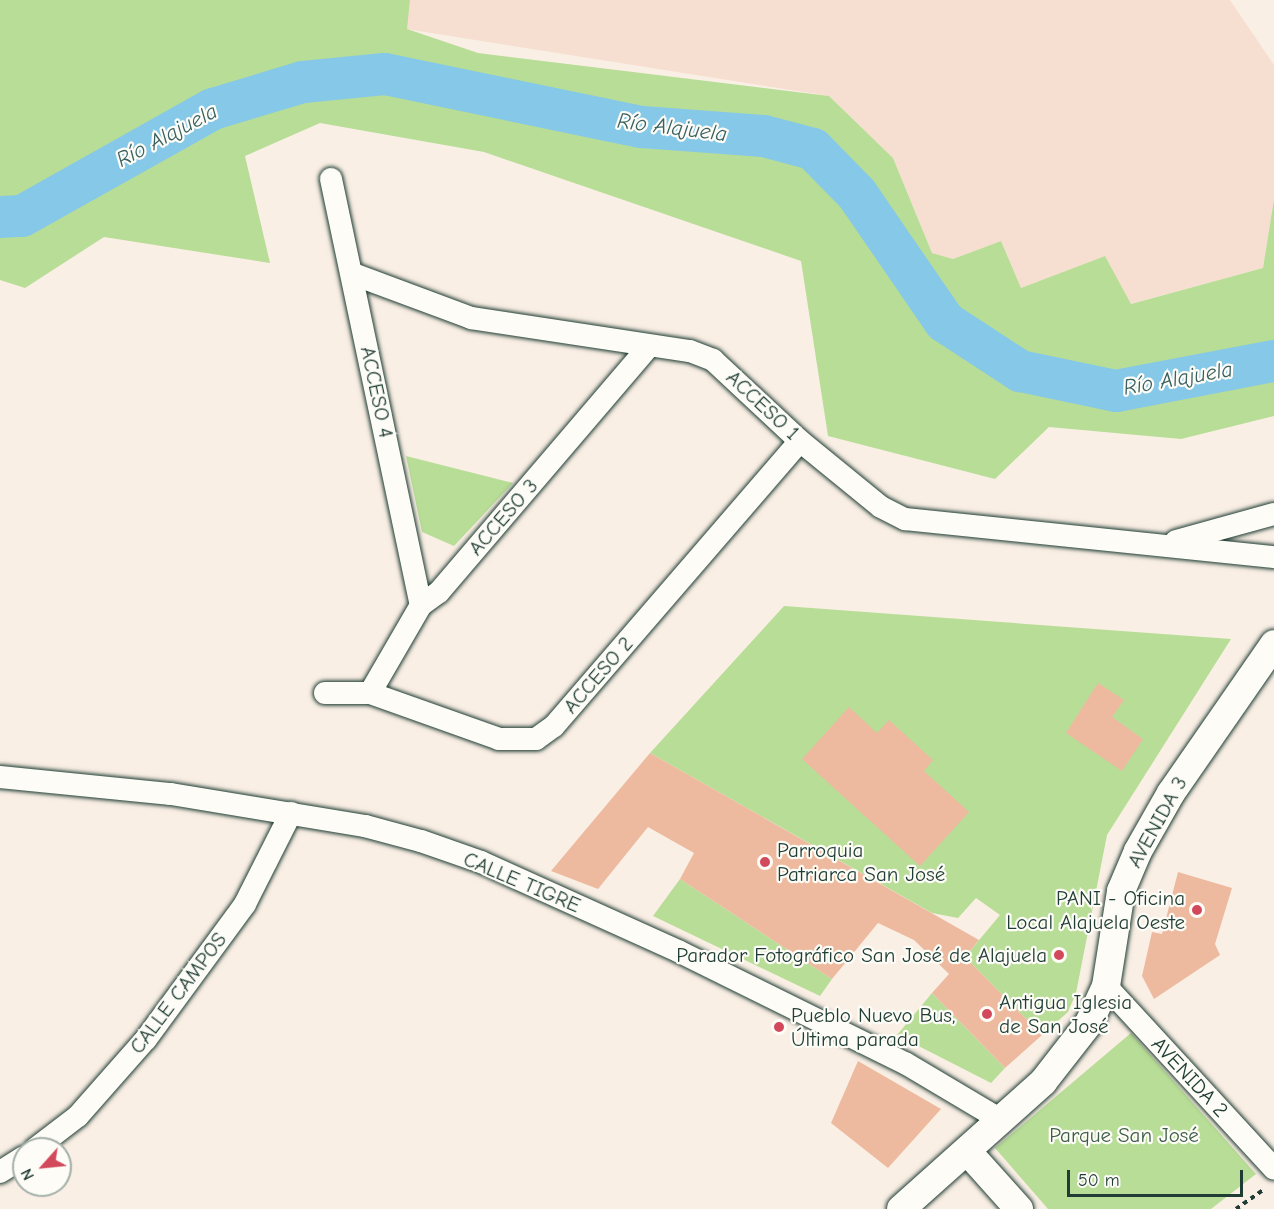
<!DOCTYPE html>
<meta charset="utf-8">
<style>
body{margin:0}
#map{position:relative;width:1274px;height:1209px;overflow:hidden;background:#faefe5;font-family:"Comic Neue",sans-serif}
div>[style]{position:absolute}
.built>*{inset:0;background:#f6dfd0}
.green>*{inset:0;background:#b8dd97}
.river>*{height:42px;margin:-21px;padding:0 21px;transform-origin:21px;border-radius:21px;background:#86c8e7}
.building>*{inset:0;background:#edba9f}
.path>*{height:4px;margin-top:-2px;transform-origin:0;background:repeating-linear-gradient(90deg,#1f3d34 0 4.5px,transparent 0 9px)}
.roads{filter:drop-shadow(0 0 2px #1f3d34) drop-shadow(0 0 2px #1f3d34)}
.minor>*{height:22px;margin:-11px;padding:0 11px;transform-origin:11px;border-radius:11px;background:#fdfcf7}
.major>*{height:28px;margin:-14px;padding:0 14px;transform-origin:14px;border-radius:14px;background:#fdfcf7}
.dots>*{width:16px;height:16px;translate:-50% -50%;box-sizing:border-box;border:3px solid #fdfcf7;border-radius:50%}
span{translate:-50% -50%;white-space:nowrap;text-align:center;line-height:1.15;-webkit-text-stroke:4.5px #fdfcf7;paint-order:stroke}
.street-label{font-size:21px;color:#1f3d34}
.poi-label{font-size:21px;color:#1f3d34}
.left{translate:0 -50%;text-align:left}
.right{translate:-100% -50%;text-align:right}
.park-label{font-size:21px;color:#3e5d48}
.water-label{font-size:22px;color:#396061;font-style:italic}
.north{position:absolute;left:12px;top:1137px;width:60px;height:60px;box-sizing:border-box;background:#fdfcf7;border:2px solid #a4b0a9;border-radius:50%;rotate:243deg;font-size:16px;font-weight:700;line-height:24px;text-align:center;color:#1f3d34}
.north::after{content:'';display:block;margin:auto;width:21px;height:27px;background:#d1495b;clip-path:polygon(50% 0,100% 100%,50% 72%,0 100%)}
.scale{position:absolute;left:1067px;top:1170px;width:176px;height:27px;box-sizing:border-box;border:3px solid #1f3d34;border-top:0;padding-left:8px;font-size:18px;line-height:21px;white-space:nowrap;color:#1f3d34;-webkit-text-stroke:4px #fdfcf7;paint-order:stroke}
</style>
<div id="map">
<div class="built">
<i style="clip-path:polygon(410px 0,1230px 0,1274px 65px,1274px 199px,1263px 268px,1130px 304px,1105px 256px,1021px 288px,1001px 241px,953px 259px,932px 253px,893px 158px,829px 96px,406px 29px)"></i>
</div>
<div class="green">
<i style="clip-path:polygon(0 0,410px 0,407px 29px,478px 53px,829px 96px,893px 158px,932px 253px,953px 259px,1001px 241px,1021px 288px,1105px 256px,1131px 304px,1263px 268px,1274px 199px,1274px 416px,1181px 439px,1049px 427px,995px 479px,828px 436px,801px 261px,484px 152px,320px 123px,245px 156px,270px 263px,104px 237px,25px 288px,0 280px)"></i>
<i style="clip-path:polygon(406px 456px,513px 483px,454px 546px,422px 532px)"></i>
<i style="clip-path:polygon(784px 606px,1231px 639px,1107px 835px,1076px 993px,1068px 1012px,1042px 1035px,965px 957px,1000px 915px,976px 898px,958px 918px,932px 913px,650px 753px)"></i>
<i style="clip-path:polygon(680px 879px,832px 979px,820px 996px,653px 916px)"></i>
<i style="clip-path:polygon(932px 993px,1005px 1068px,991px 1083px,897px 1035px)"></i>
<i style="clip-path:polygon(1131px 1033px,1256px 1174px,1211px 1209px,1048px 1209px,995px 1148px)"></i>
</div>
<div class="river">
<i style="left:0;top:217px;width:22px;rotate:-3deg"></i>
<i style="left:22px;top:216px;width:219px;rotate:-29.3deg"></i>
<i style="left:213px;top:109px;width:94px;rotate:-16.7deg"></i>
<i style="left:303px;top:82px;width:82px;rotate:-5.6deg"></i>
<i style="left:385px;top:74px;width:262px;rotate:11.7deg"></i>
<i style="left:642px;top:127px;width:122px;rotate:4.2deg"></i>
<i style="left:764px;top:136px;width:51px;rotate:14.9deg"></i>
<i style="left:813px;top:149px;width:63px;rotate:45.6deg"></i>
<i style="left:857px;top:194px;width:155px;rotate:55.5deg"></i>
<i style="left:945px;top:322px;width:90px;rotate:33.2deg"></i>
<i style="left:1020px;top:371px;width:98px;rotate:11.8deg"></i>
<i style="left:1116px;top:391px;width:161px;rotate:-10.8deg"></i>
</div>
<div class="building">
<i style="clip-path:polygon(1098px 683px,1124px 700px,1112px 717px,1143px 739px,1122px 771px,1066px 733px)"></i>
<i style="clip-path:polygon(849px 707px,877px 733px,889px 720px,933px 760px,924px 771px,969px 812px,920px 866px,802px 759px)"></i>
<i style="clip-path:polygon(650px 753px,979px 940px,965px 957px,1042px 1035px,1005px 1068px,932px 993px,949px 974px,914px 940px,878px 923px,832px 979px,680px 879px,694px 853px,648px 827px,598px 889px,551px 871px)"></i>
<i style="clip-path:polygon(1178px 872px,1232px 888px,1215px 944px,1220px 955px,1154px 999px,1142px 976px,1152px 932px,1162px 934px)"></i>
<i style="clip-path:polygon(858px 1061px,941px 1109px,888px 1168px,831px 1123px)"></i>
</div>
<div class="path">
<i style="left:1236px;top:1209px;width:35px;rotate:-35deg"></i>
</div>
<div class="roads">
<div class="minor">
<i style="left:331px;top:179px;width:435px;rotate:78.1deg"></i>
<i style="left:353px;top:274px;width:126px;rotate:20.4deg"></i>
<i style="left:471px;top:318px;width:221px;rotate:8.6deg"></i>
<i style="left:690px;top:351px;width:25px;rotate:21deg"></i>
<i style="left:713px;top:360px;width:119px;rotate:43deg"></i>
<i style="left:800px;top:441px;width:104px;rotate:39.2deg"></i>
<i style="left:881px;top:507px;width:27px;rotate:27deg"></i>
<i style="left:905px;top:519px;width:371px;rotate:5.9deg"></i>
<i style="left:1176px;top:541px;width:102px;rotate:-15.4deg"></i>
<i style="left:325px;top:693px;width:45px"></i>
<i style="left:370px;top:693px;width:137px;rotate:19.6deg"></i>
<i style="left:499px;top:739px;width:37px"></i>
<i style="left:536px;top:739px;width:22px;rotate:-36deg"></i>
<i style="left:554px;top:726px;width:376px;rotate:-49.2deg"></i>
<i style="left:370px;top:693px;width:102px;rotate:-59.9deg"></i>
<i style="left:421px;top:605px;width:22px;rotate:-36deg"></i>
<i style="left:439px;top:592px;width:322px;rotate:-49.5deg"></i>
<i style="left:0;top:777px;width:172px;rotate:5.7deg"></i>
<i style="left:171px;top:794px;width:197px;rotate:9.4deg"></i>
<i style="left:365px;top:826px;width:58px;rotate:15deg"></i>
<i style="left:421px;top:841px;width:64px;rotate:19.3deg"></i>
<i style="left:481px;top:862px;width:218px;rotate:24.3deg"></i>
<i style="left:680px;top:952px;width:251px;rotate:26.3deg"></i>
<i style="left:905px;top:1063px;width:112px;rotate:30.7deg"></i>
<i style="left:1106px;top:986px;width:248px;rotate:47.4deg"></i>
<i style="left:35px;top:1149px;width:54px;rotate:-37.5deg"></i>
<i style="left:78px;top:1116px;width:103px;rotate:-48.6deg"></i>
<i style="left:146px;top:1039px;width:167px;rotate:-53.7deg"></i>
<i style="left:245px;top:904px;width:102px;rotate:-63.2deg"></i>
<i style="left:0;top:1172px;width:28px;rotate:-32deg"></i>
</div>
<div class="major">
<i style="left:967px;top:1151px;width:78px;rotate:48.1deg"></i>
<i style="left:901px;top:1209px;width:191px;rotate:-41.8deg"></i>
<i style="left:1043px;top:1082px;width:75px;rotate:-52.1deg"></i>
<i style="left:1089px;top:1023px;width:41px;rotate:-65.3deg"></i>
<i style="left:1106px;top:986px;width:96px;rotate:-81deg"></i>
<i style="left:1121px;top:891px;width:43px;rotate:-67deg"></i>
<i style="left:1138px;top:851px;width:67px;rotate:-60.4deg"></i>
<i style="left:1171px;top:793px;width:181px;rotate:-55.3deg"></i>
</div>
</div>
<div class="dots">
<i style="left:765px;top:862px;background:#d1495b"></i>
<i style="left:1197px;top:910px;background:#d1495b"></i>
<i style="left:1059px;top:955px;background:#d1495b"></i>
<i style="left:987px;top:1014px;background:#d1495b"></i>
<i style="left:779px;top:1027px;background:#d1495b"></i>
</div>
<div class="street-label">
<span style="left:377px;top:392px;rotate:78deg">ACCESO 4</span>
<span style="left:763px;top:405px;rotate:43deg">ACCESO 1</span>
<span style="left:503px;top:517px;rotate:-49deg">ACCESO 3</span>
<span style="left:598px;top:675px;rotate:-49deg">ACCESO 2</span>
<span style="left:1157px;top:822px;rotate:-61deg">AVENIDA 3</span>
<span style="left:522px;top:882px;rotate:23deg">CALLE TIGRE</span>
<span style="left:178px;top:993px;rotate:-53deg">CALLE CAMPOS</span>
<span style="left:1190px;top:1077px;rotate:47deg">AVENIDA 2</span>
</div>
<div class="poi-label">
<span class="left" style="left:777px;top:862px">Parroquia<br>Patriarca San José</span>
<span class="right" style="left:1185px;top:910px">PANI - Oficina<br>Local Alajuela Oeste</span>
<span class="right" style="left:1047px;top:955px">Parador Fotográfico San José de Alajuela</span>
<span class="left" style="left:999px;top:1014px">Antigua Iglesia<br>de San José</span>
<span class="left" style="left:791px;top:1027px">Pueblo Nuevo Bus,<br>Última parada</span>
</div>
<div class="park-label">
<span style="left:1124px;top:1135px">Parque San José</span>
</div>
<div class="water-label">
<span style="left:672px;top:128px;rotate:7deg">Río Alajuela</span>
<span style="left:167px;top:136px;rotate:-28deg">Río Alajuela</span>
<span style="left:1178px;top:379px;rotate:-10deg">Río Alajuela</span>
</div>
<div class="north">N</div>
<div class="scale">50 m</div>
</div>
